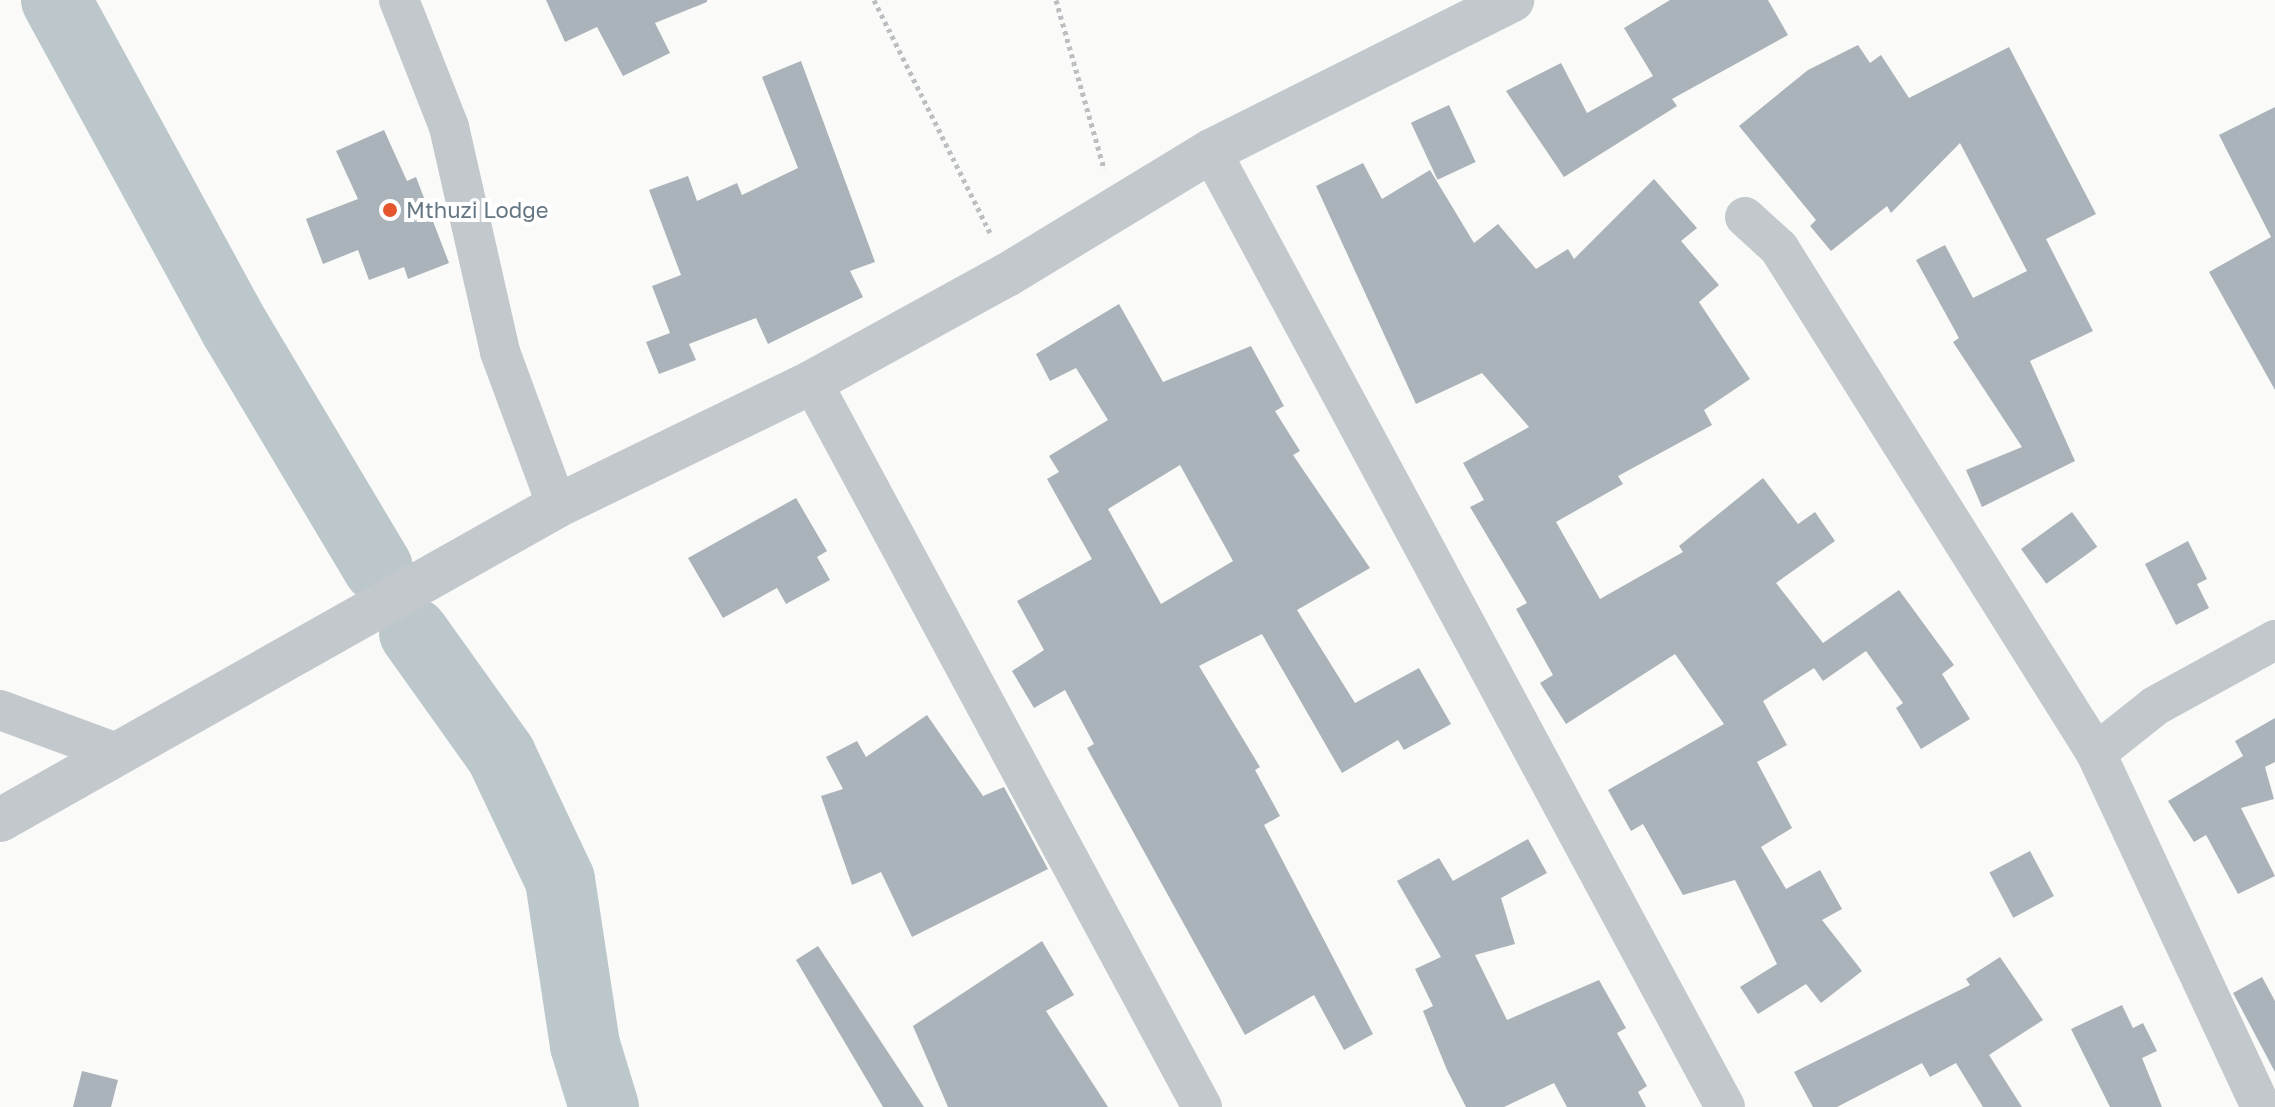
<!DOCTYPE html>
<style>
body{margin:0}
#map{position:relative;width:2275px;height:1107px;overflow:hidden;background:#fafaf8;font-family:"Golos Text",sans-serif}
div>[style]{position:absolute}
.river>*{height:70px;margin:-35px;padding:0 35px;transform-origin:35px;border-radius:35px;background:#bbc7cb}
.building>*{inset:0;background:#aab3b9;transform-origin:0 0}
.path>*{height:5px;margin-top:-2.5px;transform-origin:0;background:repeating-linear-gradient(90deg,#bbbfc2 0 4px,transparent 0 8px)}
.minor>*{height:40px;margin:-20px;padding:0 20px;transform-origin:20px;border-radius:20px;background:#c3c8cc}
.tertiary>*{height:44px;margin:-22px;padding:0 22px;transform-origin:22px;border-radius:22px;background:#c3c8cc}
.dots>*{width:22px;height:22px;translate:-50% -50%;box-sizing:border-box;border:4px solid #fff;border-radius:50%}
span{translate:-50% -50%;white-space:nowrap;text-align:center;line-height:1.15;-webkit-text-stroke:8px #fff;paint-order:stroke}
.poi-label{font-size:22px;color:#657683}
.left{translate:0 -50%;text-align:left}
</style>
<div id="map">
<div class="river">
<i style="left:56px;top:0;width:374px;rotate:61.4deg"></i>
<i style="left:235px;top:328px;width:279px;rotate:59.2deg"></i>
<i style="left:414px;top:633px;width:150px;rotate:54.5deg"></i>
<i style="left:501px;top:755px;width:138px;rotate:64.7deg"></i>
<i style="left:560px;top:880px;width:167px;rotate:81.4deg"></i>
<i style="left:585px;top:1045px;width:65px;rotate:73deg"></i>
</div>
<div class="building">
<i style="clip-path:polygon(546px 0,707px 0,707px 2px,655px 23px,670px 53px,623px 76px,597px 27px,565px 42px)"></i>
<i style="clip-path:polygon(1670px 0,1768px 0,1788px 35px,1672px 99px,1677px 106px,1564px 177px,1506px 91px,1561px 63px,1587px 113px,1653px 76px,1624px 28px)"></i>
<i style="clip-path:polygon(1858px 45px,1870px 63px,1881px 55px,1909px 98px,2009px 47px,2096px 214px,2046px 239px,2093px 331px,2030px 361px,2075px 461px,1982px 507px,1966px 470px,2022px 447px,1953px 342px,1959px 338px,1916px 260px,1945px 245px,1973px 298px,2027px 271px,1960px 143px,1891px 213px,1887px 206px,1831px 251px,1810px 226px,1816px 220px,1739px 126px,1808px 70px)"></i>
<i style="clip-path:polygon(801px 61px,875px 262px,850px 271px,863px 297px,768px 344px,756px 318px,689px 344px,696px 360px,659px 374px,646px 342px,670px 333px,652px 286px,681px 275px,649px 190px,688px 176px,697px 201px,737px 183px,742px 195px,798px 168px,762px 77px)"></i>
<i style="left:1449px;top:105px;width:63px;height:42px;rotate:65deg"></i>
<i style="clip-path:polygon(2275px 107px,2275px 390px,2209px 272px,2271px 237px,2219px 135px)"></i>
<i style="clip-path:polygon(384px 130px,407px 181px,416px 177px,449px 263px,408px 279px,404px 267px,369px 280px,358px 250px,323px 264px,306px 219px,358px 199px,336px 151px)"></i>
<i style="clip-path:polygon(1363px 163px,1382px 199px,1430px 170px,1474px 243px,1498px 224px,1536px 269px,1568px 249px,1574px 259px,1654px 179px,1697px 228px,1681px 241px,1719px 285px,1699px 302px,1750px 379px,1704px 410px,1712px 425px,1618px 476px,1623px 484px,1556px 522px,1600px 599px,1683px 552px,1679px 546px,1763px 478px,1798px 524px,1815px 512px,1835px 541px,1776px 583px,1823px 643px,1899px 590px,1954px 665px,1942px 674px,1970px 719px,1921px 749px,1896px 708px,1903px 703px,1866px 651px,1823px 681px,1814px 668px,1763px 701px,1787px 745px,1757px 762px,1792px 828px,1761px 847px,1786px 889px,1820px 870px,1842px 909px,1822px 920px,1862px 971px,1821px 1003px,1806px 984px,1758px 1014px,1740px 987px,1777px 964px,1735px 880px,1683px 895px,1643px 824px,1631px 831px,1608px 790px,1724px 724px,1675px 654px,1566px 724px,1540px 683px,1553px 675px,1516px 609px,1527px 603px,1470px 507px,1484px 500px,1463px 463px,1529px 427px,1482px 373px,1416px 404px,1316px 186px)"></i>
<i style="clip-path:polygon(evenodd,1119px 304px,1163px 382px,1251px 346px,1284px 406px,1275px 411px,1300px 451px,1293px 455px,1370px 568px,1297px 610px,1355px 703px,1419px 668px,1451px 724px,1404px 750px,1398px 740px,1342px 773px,1262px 634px,1199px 666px,1260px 767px,1255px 770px,1280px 816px,1264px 825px,1373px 1034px,1344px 1050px,1314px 995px,1245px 1035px,1087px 748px,1094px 744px,1065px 690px,1034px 708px,1012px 671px,1044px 650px,1017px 601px,1092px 559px,1047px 479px,1059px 472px,1049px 456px,1108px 420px,1076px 368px,1050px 381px,1036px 354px,1119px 304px,1180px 465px,1233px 561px,1161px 604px,1108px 509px,1180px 465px)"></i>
<i style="clip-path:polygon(796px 498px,827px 551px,817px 557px,830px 580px,786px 604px,777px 588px,723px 618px,688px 558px)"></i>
<i style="left:2072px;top:512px;width:43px;height:63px;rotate:54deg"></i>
<i style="clip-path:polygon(2188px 541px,2207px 579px,2197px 584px,2209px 608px,2176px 625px,2145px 564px)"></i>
<i style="clip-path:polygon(927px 715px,983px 796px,1004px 787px,1048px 869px,912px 937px,881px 872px,852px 885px,821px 796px,843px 789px,826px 757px,857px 741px,866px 757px)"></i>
<i style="clip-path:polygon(2275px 718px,2275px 762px,2265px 767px,2274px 799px,2241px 808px,2275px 876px,2238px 894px,2206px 835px,2194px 842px,2168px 801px,2243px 756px,2235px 741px)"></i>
<i style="clip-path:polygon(1528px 839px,1547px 873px,1501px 898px,1515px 944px,1475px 955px,1507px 1020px,1599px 980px,1626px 1028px,1617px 1033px,1647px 1086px,1638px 1092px,1646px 1107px,1567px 1107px,1554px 1083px,1504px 1107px,1466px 1107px,1447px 1070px,1423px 1011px,1433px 1006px,1415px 969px,1441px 957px,1397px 881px,1439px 858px,1453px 881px)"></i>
<i style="left:2030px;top:851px;width:51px;height:46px;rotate:62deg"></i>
<i style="clip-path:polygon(1042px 941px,1074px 995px,1046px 1011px,1108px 1107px,948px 1107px,913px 1026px)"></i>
<i style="clip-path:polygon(818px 946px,924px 1107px,883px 1107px,796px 960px)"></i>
<i style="clip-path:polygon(2000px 957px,2043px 1020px,1989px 1055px,2022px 1107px,1983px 1107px,1956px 1063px,1930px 1077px,1922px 1063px,1837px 1107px,1813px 1107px,1794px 1072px,1970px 985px,1966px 979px)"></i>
<i style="clip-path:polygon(2262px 977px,2275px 1001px,2275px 1072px,2233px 993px)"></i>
<i style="clip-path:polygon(2122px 1005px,2133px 1028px,2143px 1023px,2157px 1051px,2142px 1058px,2162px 1107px,2110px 1107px,2071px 1029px)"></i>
<i style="clip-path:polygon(82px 1071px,118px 1080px,111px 1107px,73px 1107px)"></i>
</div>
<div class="path">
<i style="left:874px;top:0;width:263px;rotate:63.5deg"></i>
<i style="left:1056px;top:0;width:176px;rotate:74.1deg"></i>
</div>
<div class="minor">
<i style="left:399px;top:0;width:136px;rotate:68.5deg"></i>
<i style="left:449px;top:127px;width:231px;rotate:77.2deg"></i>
<i style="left:500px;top:352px;width:164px;rotate:69.7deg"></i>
<i style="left:1211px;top:151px;width:1085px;rotate:61.73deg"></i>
<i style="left:1745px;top:217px;width:46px;rotate:42.4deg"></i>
<i style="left:1779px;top:248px;width:596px;rotate:57.88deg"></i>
<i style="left:812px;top:382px;width:823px;rotate:61.72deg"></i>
<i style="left:0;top:710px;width:125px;rotate:20.2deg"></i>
<i style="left:2261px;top:1107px;width:391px;rotate:-115deg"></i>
<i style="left:2096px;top:753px;width:75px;rotate:-38.5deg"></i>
<i style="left:2155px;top:706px;width:137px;rotate:-28.8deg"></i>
</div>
<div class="tertiary">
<i style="left:0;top:820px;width:639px;rotate:-29.41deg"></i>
<i style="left:557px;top:506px;width:284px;rotate:-25.9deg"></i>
<i style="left:812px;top:382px;width:222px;rotate:-28.8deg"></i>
<i style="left:1007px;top:275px;width:239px;rotate:-31.3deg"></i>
<i style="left:1211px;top:151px;width:337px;rotate:-26.6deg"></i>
</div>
<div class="dots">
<i style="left:390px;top:210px;background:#e4572e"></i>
</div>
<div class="poi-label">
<span class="left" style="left:406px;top:210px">Mthuzi Lodge</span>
</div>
</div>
